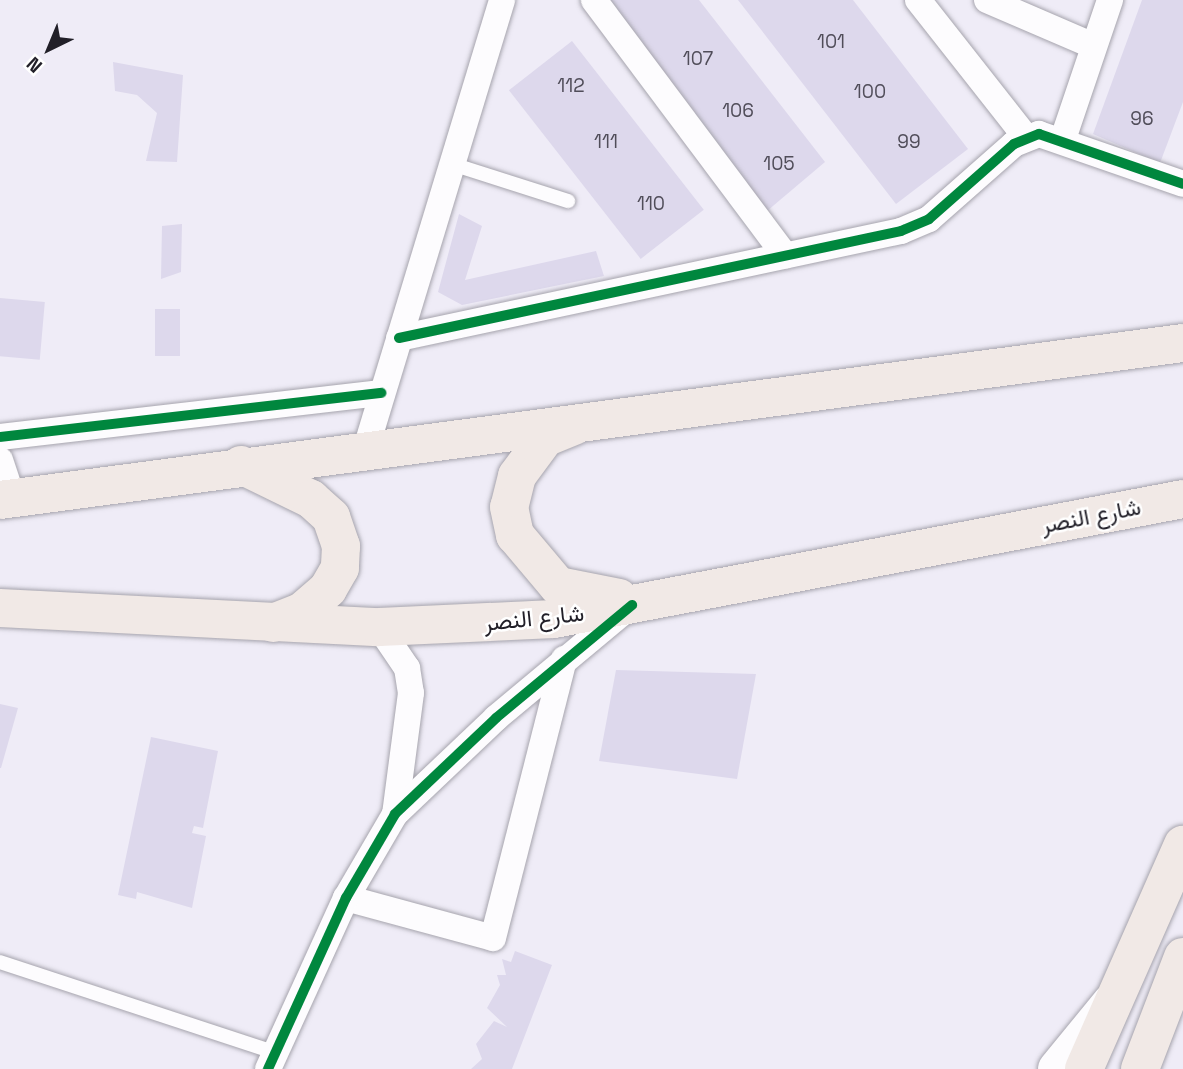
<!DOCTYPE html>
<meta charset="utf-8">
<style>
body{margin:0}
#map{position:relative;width:1183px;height:1069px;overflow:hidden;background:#efecf7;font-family:"Space Grotesk",Vazirmatn,sans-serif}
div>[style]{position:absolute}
.building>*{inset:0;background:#ddd8ec;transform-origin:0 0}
.roads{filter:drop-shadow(0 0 2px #a6a4ad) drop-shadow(0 0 2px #a6a4ad)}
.lane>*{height:14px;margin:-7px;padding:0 7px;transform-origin:7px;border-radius:7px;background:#fdfcfe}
.street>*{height:26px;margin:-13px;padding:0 13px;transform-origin:13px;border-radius:13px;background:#fdfcfe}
.secondary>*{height:38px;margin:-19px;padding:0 19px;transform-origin:19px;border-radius:19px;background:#fdfcfe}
.primary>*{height:38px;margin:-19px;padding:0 19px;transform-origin:19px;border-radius:19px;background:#f1e9e6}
.cycleway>*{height:10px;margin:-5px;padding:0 5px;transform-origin:5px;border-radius:5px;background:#00873e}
span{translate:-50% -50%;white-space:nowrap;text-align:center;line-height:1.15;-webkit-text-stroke:5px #fff;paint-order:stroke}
.number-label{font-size:19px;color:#504d59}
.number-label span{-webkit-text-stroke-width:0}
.street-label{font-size:23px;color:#211f28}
.north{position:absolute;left:14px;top:14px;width:70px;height:70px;-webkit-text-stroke:5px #fff;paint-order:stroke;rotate:223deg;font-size:19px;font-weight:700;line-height:28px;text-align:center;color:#211f28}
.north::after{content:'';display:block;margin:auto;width:24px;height:32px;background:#211f28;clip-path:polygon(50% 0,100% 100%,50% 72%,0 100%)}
</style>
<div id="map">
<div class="building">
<i style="clip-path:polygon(607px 0,699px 0,825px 162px,767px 211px)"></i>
<i style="clip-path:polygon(738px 0,853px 0,968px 149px,896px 204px)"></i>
<i style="clip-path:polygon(1142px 0,1183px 0,1183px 102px,1160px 163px,1093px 134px)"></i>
<i style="left:572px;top:41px;width:214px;height:80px;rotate:52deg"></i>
<i style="clip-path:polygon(113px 62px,183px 75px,177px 162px,146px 161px,157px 113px,137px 95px,115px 91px)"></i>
<i style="clip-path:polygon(459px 214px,482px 226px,465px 280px,596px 251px,604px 276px,462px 305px,438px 292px)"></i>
<i style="clip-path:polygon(182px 224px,181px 272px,161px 279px,162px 226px)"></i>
<i style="left:0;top:298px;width:45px;height:58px;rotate:5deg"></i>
<i style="left:155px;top:309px;width:25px;height:47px"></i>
<i style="clip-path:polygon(616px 670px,756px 674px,737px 779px,599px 761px)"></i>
<i style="clip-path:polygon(0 704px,18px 708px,1px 768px,0 768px)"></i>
<i style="clip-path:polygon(151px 737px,218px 751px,203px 828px,194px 826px,192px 833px,206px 836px,192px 908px,137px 892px,136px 899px,118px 895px)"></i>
<i style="clip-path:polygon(515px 951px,552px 965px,512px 1069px,471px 1069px,482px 1059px,476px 1044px,494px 1021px,507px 1027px,487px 1008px,500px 985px,497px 975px,506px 975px,502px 959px,511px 962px)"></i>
</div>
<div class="roads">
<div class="lane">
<i style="left:452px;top:164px;width:122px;rotate:17.7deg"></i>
<i style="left:0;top:962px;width:291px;rotate:18.2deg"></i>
</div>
<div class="street">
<i style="left:594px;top:0;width:319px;rotate:53.2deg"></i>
<i style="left:918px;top:0;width:174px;rotate:51.8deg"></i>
<i style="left:987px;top:0;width:116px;rotate:23.3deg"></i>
<i style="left:1063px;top:139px;width:147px;rotate:-71.3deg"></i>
<i style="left:399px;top:338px;width:513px;rotate:-12.03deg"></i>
<i style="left:901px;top:231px;width:30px;rotate:-23deg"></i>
<i style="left:929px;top:219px;width:113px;rotate:-41.4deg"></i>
<i style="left:1014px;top:144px;width:27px;rotate:-22deg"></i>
<i style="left:1039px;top:134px;width:152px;rotate:19.1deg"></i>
<i style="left:0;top:437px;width:384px;rotate:-6.6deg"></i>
<i style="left:366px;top:448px;width:468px;rotate:-73.1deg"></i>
<i style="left:0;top:460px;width:41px;rotate:71.6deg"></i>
<i style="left:379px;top:627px;width:50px;rotate:55.7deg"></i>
<i style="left:407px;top:668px;width:25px;rotate:81deg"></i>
<i style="left:411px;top:693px;width:122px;rotate:97.5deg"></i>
<i style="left:346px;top:898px;width:152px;rotate:15.2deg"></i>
<i style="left:493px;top:938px;width:288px;rotate:-75.7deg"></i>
<i style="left:268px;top:1069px;width:188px;rotate:-65.5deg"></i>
<i style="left:346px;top:898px;width:97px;rotate:-59.7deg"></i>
<i style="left:395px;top:814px;width:139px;rotate:-43.5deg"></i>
<i style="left:496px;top:718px;width:172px;rotate:-39.8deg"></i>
</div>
<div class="secondary">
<i style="left:1057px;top:1069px;width:85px;rotate:-50.7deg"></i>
</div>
<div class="primary">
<i style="left:574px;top:426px;width:31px;rotate:158deg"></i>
<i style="left:545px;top:438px;width:47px;rotate:126.4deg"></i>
<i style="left:517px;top:476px;width:32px;rotate:104deg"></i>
<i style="left:509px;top:507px;width:29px;rotate:78deg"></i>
<i style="left:515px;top:535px;width:67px;rotate:49.9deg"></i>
<i style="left:558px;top:586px;width:62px;rotate:11.1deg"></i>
<i style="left:241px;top:465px;width:78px;rotate:25.9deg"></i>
<i style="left:311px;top:499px;width:27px;rotate:42deg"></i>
<i style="left:331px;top:517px;width:31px;rotate:71deg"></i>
<i style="left:341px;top:546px;width:22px;rotate:93deg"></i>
<i style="left:340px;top:568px;width:24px;rotate:120deg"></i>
<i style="left:328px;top:589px;width:33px;rotate:139deg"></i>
<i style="left:303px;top:611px;width:32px;rotate:158deg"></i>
<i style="left:0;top:500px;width:1193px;rotate:-7.56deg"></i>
<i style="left:0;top:608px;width:379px;rotate:2.9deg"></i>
<i style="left:379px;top:627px;width:175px;rotate:-2.6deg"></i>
<i style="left:554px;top:619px;width:640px;rotate:-10.8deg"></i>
<i style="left:1084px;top:1069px;width:245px;rotate:-66.2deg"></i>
<i style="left:1140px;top:1069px;width:120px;rotate:-69deg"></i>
</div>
</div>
<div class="cycleway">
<i style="left:399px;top:338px;width:513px;rotate:-12.03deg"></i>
<i style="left:901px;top:231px;width:30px;rotate:-23deg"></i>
<i style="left:929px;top:219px;width:113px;rotate:-41.4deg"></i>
<i style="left:1014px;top:144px;width:27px;rotate:-22deg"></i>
<i style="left:1039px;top:134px;width:152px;rotate:19.1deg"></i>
<i style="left:0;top:437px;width:384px;rotate:-6.6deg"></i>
<i style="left:268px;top:1069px;width:188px;rotate:-65.5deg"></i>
<i style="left:346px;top:898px;width:97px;rotate:-59.7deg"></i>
<i style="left:395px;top:814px;width:139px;rotate:-43.5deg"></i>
<i style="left:496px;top:718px;width:177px;rotate:-39.7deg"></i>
</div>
<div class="number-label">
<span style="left:831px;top:42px">101</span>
<span style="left:698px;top:59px">107</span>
<span style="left:571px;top:86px">112</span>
<span style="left:870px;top:92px">100</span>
<span style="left:738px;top:111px">106</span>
<span style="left:1142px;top:119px">96</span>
<span style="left:606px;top:142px">111</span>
<span style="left:909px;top:142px">99</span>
<span style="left:779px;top:164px">105</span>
<span style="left:651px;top:204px">110</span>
</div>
<div class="street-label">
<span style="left:1091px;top:516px;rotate:-11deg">شارع النصر</span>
<span style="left:534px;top:618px;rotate:-6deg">شارع النصر</span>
</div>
<div class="north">N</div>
</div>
